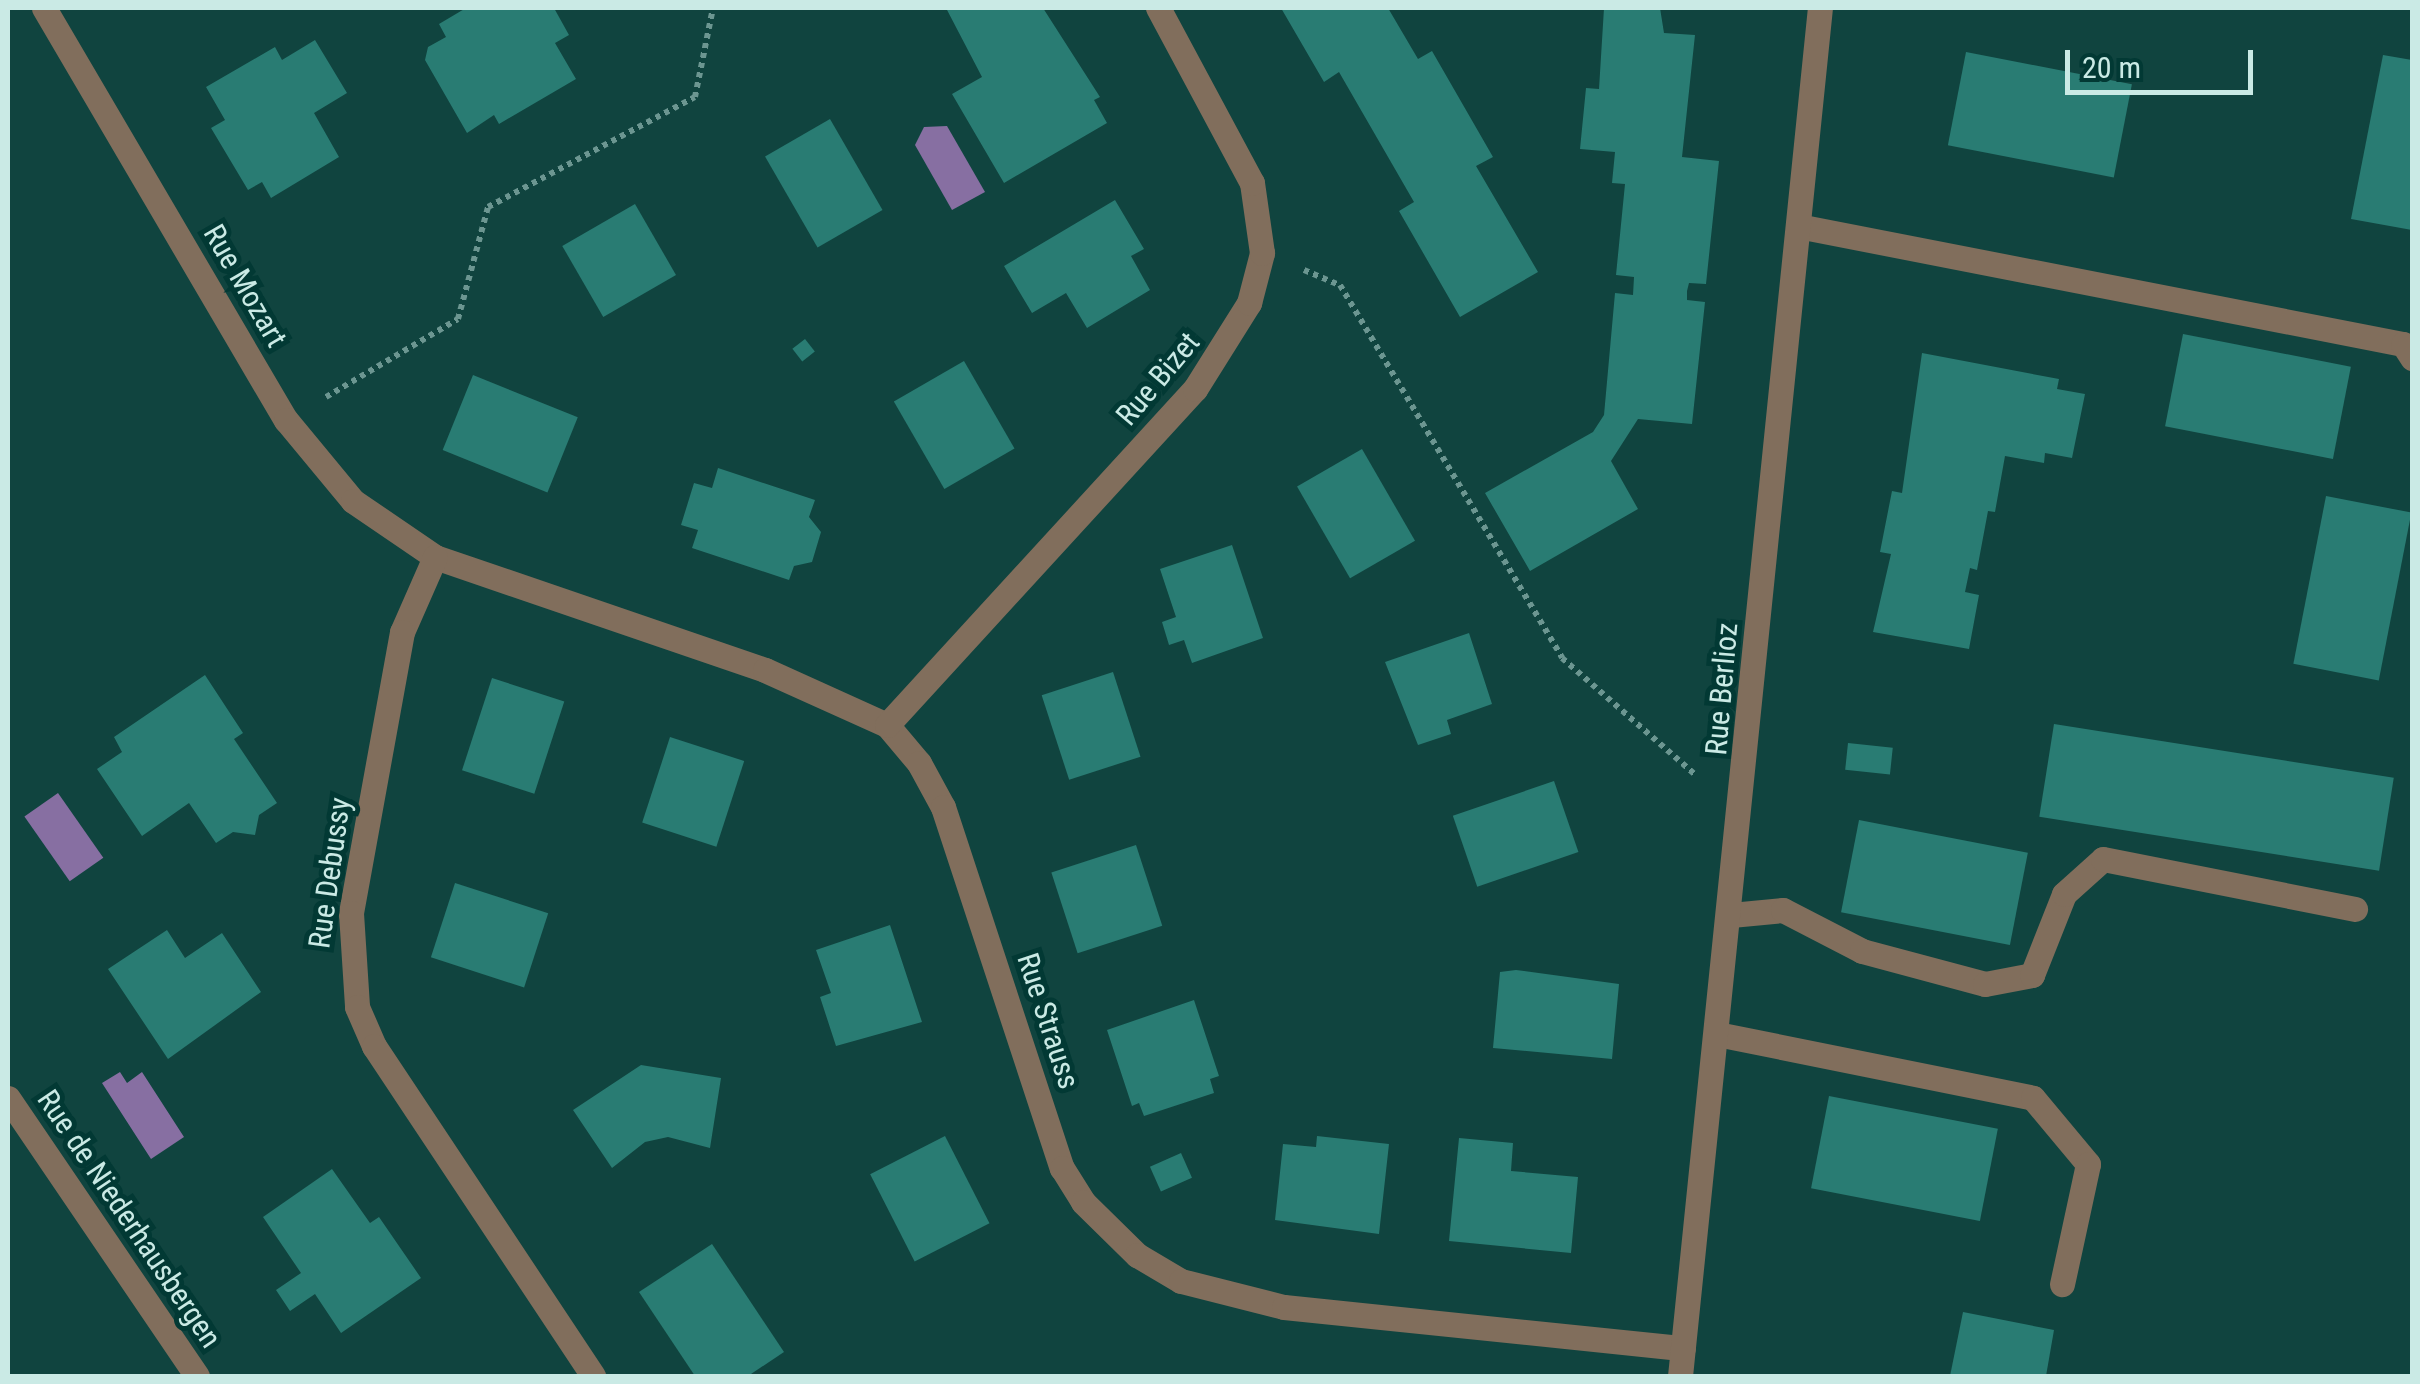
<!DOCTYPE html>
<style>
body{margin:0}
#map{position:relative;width:2420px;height:1384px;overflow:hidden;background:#10443f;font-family:"Roboto Condensed",sans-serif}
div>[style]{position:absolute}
.water>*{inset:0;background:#876fa2;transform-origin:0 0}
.building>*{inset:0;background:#297c73;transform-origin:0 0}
.path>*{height:6px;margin-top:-3px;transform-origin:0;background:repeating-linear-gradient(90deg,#6c9691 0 5px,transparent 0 10px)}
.service>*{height:25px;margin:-12.5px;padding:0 12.5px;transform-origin:12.5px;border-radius:12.5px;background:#816e5c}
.minor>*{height:25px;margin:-12.5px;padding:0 12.5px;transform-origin:12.5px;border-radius:12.5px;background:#816e5c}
span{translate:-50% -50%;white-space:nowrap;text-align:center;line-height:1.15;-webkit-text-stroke:10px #023934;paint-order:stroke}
.street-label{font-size:30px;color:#caeae5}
.frame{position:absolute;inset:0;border:10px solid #caeae5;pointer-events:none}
.scale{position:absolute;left:2065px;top:50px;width:188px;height:45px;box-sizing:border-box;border:5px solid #caeae5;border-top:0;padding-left:12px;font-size:30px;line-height:35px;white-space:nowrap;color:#caeae5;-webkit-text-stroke:8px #023934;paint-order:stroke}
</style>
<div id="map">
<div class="water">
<i style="clip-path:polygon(947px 126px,985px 192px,952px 210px,915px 145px,924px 127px)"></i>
<i style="left:58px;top:793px;width:79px;height:41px;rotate:55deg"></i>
<i style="clip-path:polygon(120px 1072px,127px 1083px,142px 1072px,184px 1137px,151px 1159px,102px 1083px)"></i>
</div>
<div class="building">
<i style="clip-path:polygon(466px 8px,554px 8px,569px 35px,555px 43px,576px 79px,499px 124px,494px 115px,467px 133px,425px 60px,428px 47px,446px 37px,439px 24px)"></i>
<i style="clip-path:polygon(946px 8px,1043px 8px,1100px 97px,1094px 100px,1107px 123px,1004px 183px,952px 94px,982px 77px)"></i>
<i style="clip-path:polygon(1281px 8px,1388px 8px,1418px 59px,1432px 51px,1493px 157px,1476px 166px,1538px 272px,1460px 317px,1399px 211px,1414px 202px,1339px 72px,1324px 82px)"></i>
<i style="clip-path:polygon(1604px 8px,1660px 8px,1664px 33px,1695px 35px,1682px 157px,1719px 161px,1706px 284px,1689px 283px,1687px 291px,1687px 300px,1705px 302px,1692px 424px,1638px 419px,1611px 461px,1638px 509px,1530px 571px,1485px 493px,1593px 432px,1604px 415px,1615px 293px,1633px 295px,1634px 277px,1616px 275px,1625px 184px,1612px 183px,1615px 152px,1580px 149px,1586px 88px,1599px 89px)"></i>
<i style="clip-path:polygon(315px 40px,347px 93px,314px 113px,339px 157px,271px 198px,262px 182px,248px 190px,211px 128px,225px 120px,206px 87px,275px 47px,282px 60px)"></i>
<i style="left:1966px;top:52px;width:169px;height:95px;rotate:11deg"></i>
<i style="clip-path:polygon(2383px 55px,2412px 60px,2412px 230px,2351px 219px)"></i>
<i style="left:830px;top:119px;width:105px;height:75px;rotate:60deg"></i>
<i style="clip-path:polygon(1115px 200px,1144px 249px,1131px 256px,1150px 290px,1087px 328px,1066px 293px,1032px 313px,1004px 266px)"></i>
<i style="left:635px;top:204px;width:82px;height:84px;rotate:60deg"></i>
<i style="left:2183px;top:334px;width:171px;height:94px;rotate:11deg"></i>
<i style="left:805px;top:339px;width:16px;height:16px;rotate:52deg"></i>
<i style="clip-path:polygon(1922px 353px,2059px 379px,2057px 389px,2085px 394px,2072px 458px,2045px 453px,2044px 463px,2005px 456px,1995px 512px,1988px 511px,1977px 570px,1970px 568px,1965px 592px,1979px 595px,1969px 649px,1873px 632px,1891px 554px,1880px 552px,1892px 491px,1902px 493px)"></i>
<i style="left:964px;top:361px;width:101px;height:81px;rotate:60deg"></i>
<i style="left:473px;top:375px;width:113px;height:81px;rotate:22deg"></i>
<i style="left:1362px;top:449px;width:106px;height:75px;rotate:60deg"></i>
<i style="clip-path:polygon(718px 468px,815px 500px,809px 517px,821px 532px,812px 562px,794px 566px,789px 580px,692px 548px,698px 530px,681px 525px,694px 483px,712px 488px)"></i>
<i style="left:2326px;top:496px;width:87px;height:171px;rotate:11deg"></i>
<i style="clip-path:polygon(1232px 545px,1263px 638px,1192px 663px,1184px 640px,1169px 645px,1162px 622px,1176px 617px,1160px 569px)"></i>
<i style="clip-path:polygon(1469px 633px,1492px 704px,1447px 720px,1451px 734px,1418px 745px,1385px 662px)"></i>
<i style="left:1113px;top:672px;width:89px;height:75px;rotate:72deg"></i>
<i style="clip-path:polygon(205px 675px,243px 733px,234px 739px,277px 803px,259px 815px,255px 835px,233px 832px,216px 843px,189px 803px,142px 836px,97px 769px,122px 752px,114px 737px)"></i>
<i style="left:492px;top:678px;width:76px;height:97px;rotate:18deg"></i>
<i style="left:2054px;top:724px;width:344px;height:94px;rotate:9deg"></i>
<i style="left:670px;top:737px;width:78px;height:90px;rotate:18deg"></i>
<i style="left:1848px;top:743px;width:45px;height:27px;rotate:6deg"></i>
<i style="left:1554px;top:781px;width:75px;height:107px;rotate:71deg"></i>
<i style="left:1859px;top:820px;width:172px;height:94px;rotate:11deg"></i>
<i style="left:1136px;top:845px;width:85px;height:89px;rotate:72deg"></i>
<i style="left:455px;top:883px;width:98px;height:78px;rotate:18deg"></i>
<i style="clip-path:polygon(890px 925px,922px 1022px,836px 1046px,820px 997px,831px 993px,816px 950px)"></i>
<i style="clip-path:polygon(167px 930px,185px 958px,222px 933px,261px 992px,168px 1059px,108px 969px)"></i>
<i style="clip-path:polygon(1516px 970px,1619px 984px,1612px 1059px,1493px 1048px,1500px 972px)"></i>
<i style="clip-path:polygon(1194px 1000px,1219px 1076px,1210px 1079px,1214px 1093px,1144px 1116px,1139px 1103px,1132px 1106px,1107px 1030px)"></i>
<i style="clip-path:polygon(641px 1065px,721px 1078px,710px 1148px,668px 1137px,645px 1142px,612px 1168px,573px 1110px)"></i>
<i style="left:1829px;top:1096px;width:172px;height:94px;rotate:11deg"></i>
<i style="left:945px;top:1136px;width:98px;height:84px;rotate:63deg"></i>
<i style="clip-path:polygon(1317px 1136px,1389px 1144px,1379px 1234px,1275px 1220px,1283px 1144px,1316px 1147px)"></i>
<i style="clip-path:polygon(1459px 1138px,1513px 1143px,1511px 1171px,1578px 1177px,1571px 1253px,1449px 1241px)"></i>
<i style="left:1181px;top:1153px;width:27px;height:34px;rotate:66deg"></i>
<i style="clip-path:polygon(332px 1169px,370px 1223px,379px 1217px,421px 1278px,341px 1333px,315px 1294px,290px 1311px,276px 1290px,301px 1273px,263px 1217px)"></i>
<i style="clip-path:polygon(712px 1244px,784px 1352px,748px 1376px,695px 1376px,639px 1292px)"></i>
<i style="clip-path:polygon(1963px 1312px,2054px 1330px,2046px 1376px,1950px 1376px)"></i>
</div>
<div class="path">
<i style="left:1304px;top:270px;width:39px;rotate:23deg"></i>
<i style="left:1340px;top:285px;width:434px;rotate:59.2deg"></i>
<i style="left:1562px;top:658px;width:179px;rotate:41.2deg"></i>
<i style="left:326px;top:397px;width:153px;rotate:-30.6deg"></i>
<i style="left:458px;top:319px;width:116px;rotate:-75deg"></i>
<i style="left:488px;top:207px;width:234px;rotate:-28deg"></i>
<i style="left:695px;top:97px;width:91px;rotate:-78.6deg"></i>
</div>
<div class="service">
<i style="left:1798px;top:226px;width:616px;rotate:11.04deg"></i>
<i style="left:2403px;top:344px;width:17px;rotate:57deg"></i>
<i style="left:1731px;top:915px;width:52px;rotate:-5.5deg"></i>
<i style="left:1783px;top:910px;width:89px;rotate:27.4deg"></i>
<i style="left:1862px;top:951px;width:127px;rotate:15deg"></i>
<i style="left:1985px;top:984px;width:48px;rotate:-10.8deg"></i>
<i style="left:2032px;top:975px;width:87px;rotate:-68.4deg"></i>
<i style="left:2064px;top:894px;width:52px;rotate:-41.9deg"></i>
<i style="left:2103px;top:859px;width:257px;rotate:11.2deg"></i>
<i style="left:1717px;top:1034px;width:322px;rotate:11.4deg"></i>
<i style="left:2033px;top:1098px;width:86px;rotate:50.2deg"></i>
<i style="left:2088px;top:1164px;width:123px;rotate:102.2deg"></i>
</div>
<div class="minor">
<i style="left:44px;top:8px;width:478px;rotate:59.6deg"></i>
<i style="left:286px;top:420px;width:105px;rotate:50.4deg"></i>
<i style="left:353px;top:501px;width:99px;rotate:34.3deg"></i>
<i style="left:435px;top:557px;width:349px;rotate:18.9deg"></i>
<i style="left:765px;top:670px;width:134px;rotate:24.3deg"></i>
<i style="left:887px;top:725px;width:50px;rotate:49.9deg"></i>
<i style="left:919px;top:763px;width:50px;rotate:61.4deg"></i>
<i style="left:943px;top:807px;width:380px;rotate:71.8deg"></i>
<i style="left:1062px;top:1168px;width:40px;rotate:58deg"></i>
<i style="left:1083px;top:1202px;width:76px;rotate:44.5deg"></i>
<i style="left:1137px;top:1255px;width:51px;rotate:30.6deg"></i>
<i style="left:1181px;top:1281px;width:106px;rotate:14.2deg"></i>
<i style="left:1284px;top:1307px;width:401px;rotate:5.9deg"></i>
<i style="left:435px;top:557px;width:82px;rotate:113.7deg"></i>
<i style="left:402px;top:632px;width:286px;rotate:100.3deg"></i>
<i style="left:351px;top:913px;width:94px;rotate:86.3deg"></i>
<i style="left:357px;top:1007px;width:43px;rotate:66.4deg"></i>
<i style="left:374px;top:1046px;width:396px;rotate:56.4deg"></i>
<i style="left:887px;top:725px;width:456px;rotate:-47.5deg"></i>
<i style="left:1195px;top:389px;width:102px;rotate:-57.9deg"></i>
<i style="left:1249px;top:303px;width:52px;rotate:-75.4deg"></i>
<i style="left:1262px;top:253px;width:71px;rotate:-98.1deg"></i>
<i style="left:1252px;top:183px;width:199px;rotate:-118.2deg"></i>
<i style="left:8px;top:1098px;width:336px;rotate:55.8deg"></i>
<i style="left:1680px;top:1376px;width:1375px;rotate:-84.16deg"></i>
</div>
<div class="street-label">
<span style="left:245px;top:286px;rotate:60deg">Rue Mozart</span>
<span style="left:1158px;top:379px;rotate:-50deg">Rue Bizet</span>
<span style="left:1722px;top:689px;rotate:-85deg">Rue Berlioz</span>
<span style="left:330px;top:873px;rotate:-82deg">Rue Debussy</span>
<span style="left:1048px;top:1021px;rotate:72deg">Rue Strauss</span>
<span style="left:129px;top:1219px;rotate:56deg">Rue de Niederhausbergen</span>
</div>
<div class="frame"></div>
<div class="scale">20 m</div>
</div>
